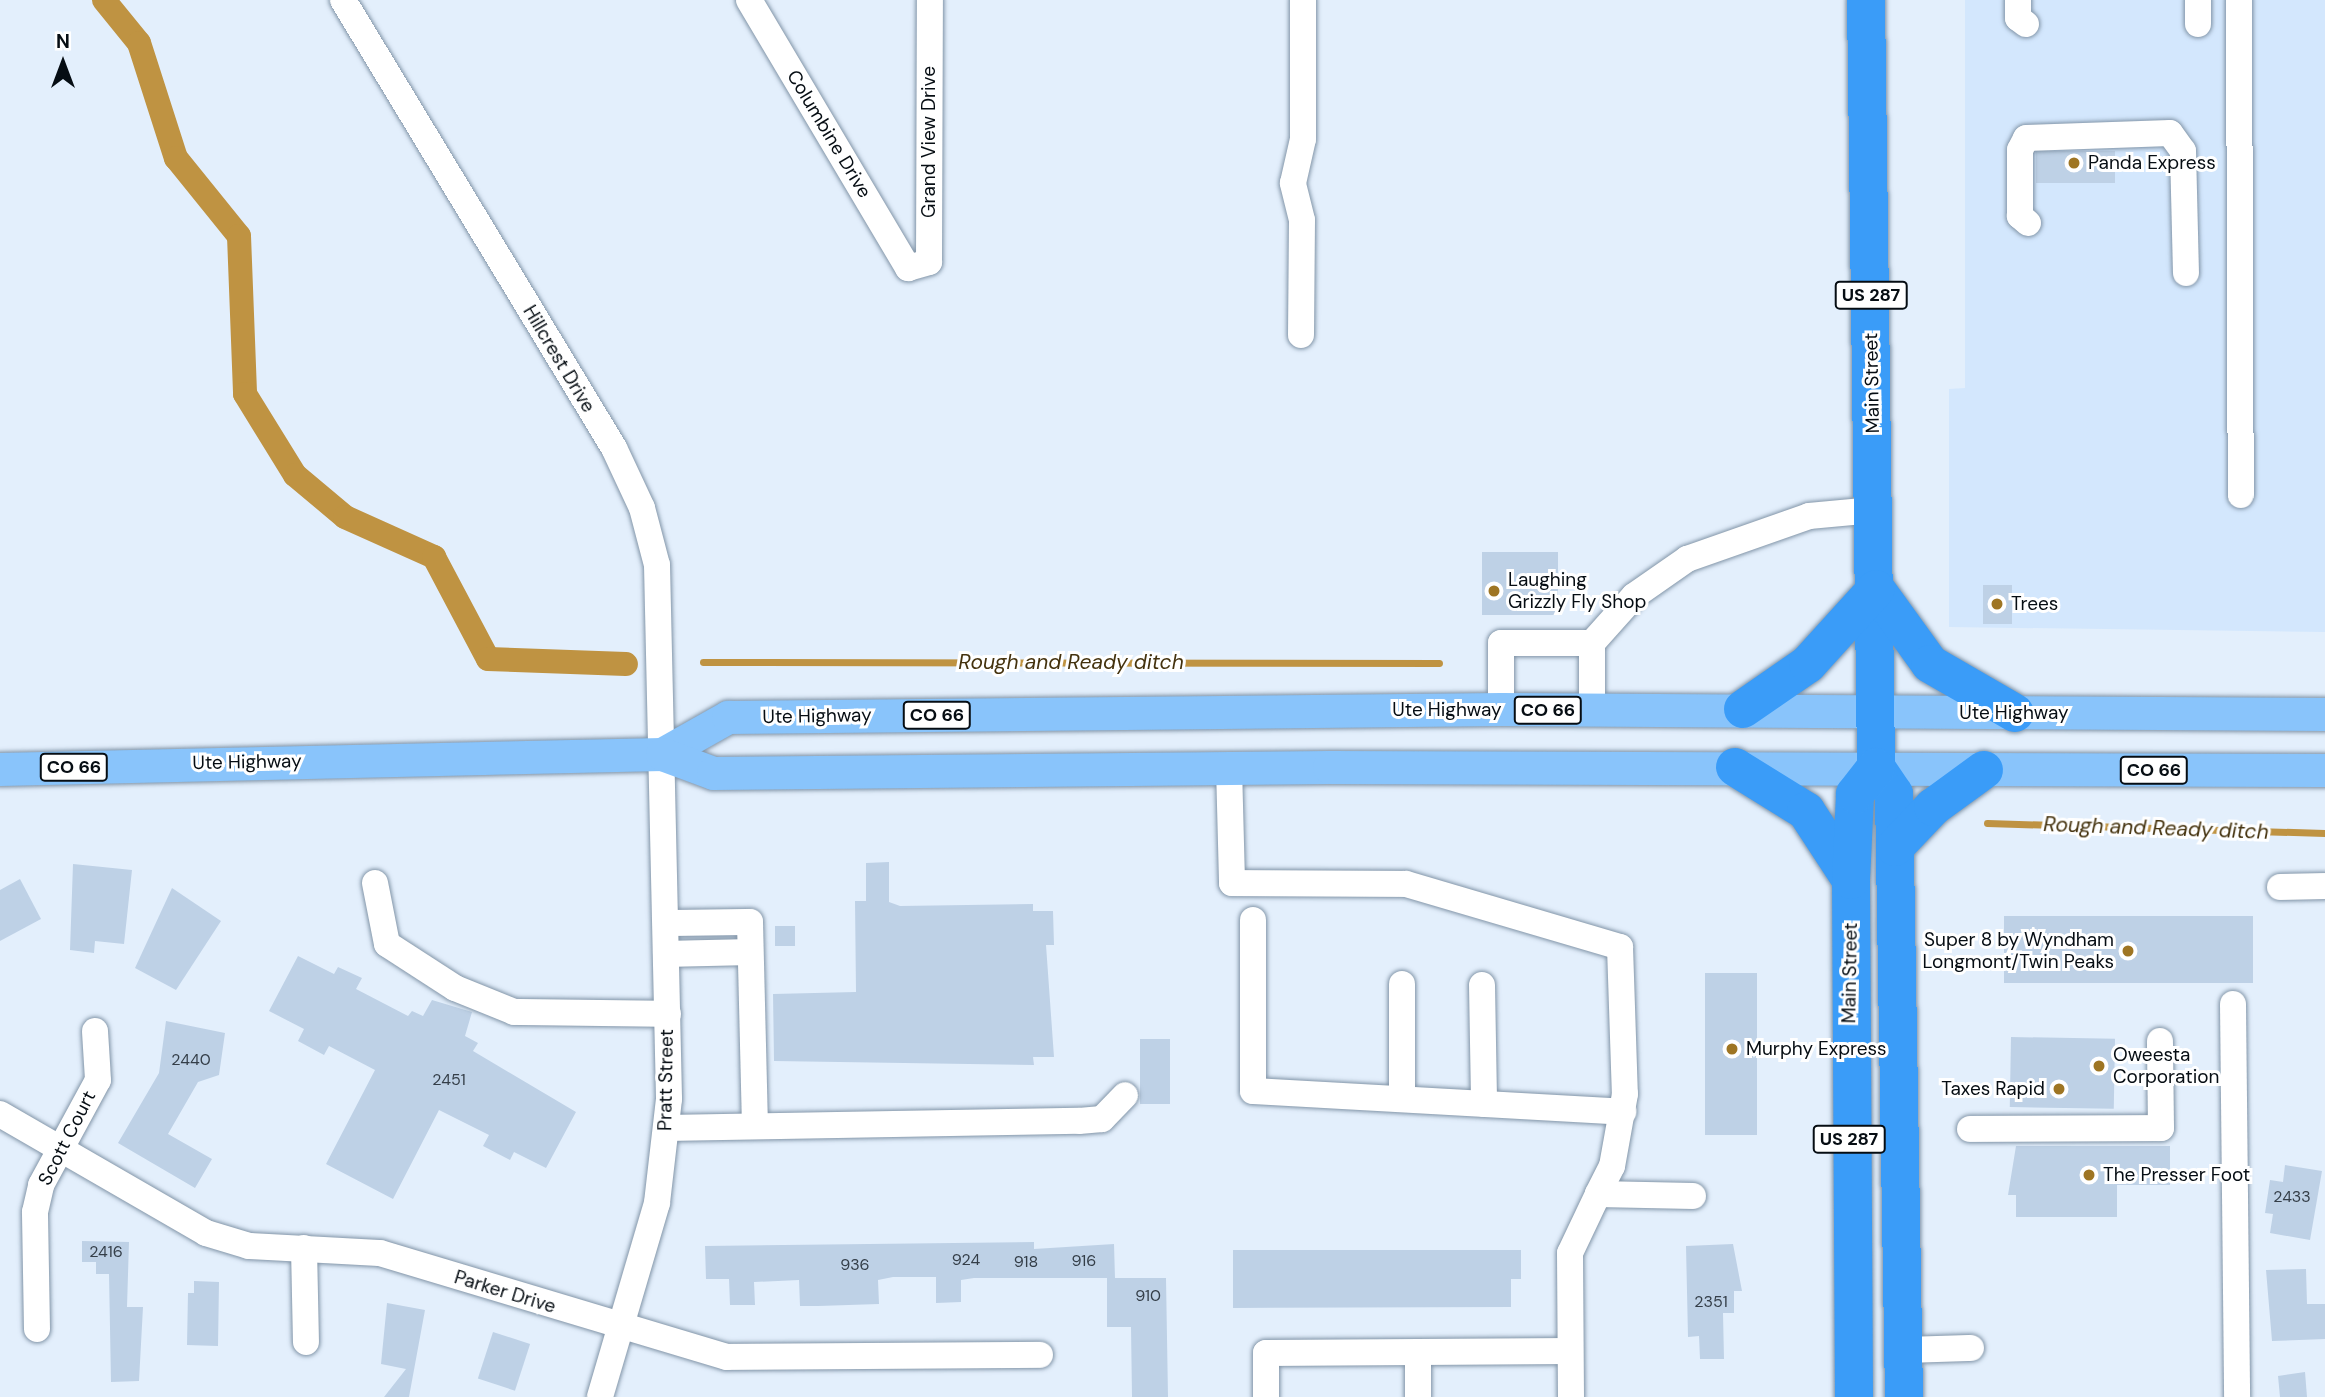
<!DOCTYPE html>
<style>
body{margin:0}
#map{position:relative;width:2325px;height:1397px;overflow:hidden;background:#e3effc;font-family:"DM Sans",sans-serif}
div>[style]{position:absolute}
.built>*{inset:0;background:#d3e7fd}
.stream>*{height:7px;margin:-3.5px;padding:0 3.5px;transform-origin:3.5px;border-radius:3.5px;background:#bf9342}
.canal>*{height:24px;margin:-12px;padding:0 12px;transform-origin:12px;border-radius:12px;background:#bf9342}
.building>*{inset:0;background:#bed1e6;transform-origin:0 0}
.roads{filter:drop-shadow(0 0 2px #8295a8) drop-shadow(0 0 2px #8295a8)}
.minor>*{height:26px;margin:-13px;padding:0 13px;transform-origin:13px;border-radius:13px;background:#fff}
.major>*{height:33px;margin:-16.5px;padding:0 16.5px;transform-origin:16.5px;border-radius:16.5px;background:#89c4fb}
.highway>*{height:38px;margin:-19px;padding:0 19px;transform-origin:19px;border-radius:19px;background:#3a9cf8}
.dots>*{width:19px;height:19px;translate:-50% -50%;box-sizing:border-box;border:4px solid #fff;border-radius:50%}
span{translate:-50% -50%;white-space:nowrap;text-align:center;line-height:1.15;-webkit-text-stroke:6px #fff;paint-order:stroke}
.number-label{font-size:16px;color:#343e48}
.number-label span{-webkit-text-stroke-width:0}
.shield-label span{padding:2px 5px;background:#fff;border:2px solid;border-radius:5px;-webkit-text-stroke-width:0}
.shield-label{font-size:18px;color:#060d13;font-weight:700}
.street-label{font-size:19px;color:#060d13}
.poi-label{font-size:19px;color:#060d13}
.left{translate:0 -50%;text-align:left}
.right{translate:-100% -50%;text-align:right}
.water-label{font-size:21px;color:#44320e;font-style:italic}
.north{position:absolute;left:28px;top:28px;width:70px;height:70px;-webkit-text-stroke:5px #fff;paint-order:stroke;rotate:0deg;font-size:19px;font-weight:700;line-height:28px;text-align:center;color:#060d13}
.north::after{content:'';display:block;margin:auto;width:24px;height:32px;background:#060d13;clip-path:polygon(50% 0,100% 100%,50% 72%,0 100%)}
</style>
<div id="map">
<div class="built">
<i style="clip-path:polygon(1965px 0,2325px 0,2325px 632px,1949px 627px,1949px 389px,1965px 388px)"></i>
</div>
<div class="stream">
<i style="left:703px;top:662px;width:736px;rotate:0.08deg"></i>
<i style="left:1987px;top:823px;width:338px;rotate:1.7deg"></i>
</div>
<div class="canal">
<i style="left:104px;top:0;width:55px;rotate:50.9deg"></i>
<i style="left:139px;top:43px;width:121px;rotate:72.2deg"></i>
<i style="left:176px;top:158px;width:100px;rotate:51.1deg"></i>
<i style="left:239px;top:236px;width:158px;rotate:87.8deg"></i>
<i style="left:245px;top:394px;width:95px;rotate:58.3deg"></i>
<i style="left:295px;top:475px;width:65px;rotate:40deg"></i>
<i style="left:345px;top:517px;width:98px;rotate:24.2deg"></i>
<i style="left:434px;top:557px;width:115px;rotate:62.1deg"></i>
<i style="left:488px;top:659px;width:138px;rotate:2.1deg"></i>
</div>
<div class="building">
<i style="left:2115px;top:151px;width:32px;height:79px;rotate:90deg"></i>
<i style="left:1482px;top:552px;width:76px;height:63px"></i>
<i style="left:1983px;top:585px;width:29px;height:39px"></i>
<i style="clip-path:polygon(889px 862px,889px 902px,900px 906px,1033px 904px,1033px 911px,1053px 911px,1054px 945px,1046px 945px,1054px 1057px,1033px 1057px,1034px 1065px,774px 1061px,773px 994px,856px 992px,855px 901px,866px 901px,866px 863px)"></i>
<i style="clip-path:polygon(73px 864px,132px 870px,124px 944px,95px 941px,94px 953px,70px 950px)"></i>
<i style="clip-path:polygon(20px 879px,41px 919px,0 941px,0 890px)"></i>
<i style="clip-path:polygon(172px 888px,221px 921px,176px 990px,135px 968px)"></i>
<i style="left:2004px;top:916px;width:249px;height:67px"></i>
<i style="left:795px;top:926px;width:20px;height:20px;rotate:90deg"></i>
<i style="clip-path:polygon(298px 956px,334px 974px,338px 967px,362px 978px,356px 989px,408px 1016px,412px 1011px,423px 1016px,432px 1000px,472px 1012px,465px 1036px,478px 1043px,473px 1051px,576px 1112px,546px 1168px,514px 1152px,510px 1160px,483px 1146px,489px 1135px,439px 1110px,393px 1199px,326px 1164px,375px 1070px,329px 1046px,324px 1055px,298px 1041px,304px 1029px,269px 1011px)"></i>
<i style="left:1705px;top:973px;width:52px;height:162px"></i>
<i style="clip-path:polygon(166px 1021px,225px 1033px,219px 1075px,198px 1082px,168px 1134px,212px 1159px,195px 1188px,118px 1143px,159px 1073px)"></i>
<i style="left:2011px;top:1037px;width:104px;height:70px;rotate:1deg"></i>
<i style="left:1140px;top:1039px;width:30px;height:65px"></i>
<i style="clip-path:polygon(2016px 1146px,2170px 1146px,2170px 1185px,2117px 1185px,2117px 1217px,2016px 1217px,2016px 1195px,2008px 1195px)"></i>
<i style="clip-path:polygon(2285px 1165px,2322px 1171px,2310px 1240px,2270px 1233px,2273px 1214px,2265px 1213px,2270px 1180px,2283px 1182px)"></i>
<i style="clip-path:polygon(82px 1241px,129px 1242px,127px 1307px,143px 1307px,139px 1381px,111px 1382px,109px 1274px,96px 1274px,96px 1262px,82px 1262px)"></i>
<i style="clip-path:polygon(1034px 1242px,1034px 1249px,1114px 1244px,1115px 1278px,974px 1278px,961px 1280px,961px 1302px,936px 1303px,936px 1277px,893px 1277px,878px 1280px,879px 1304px,818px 1306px,800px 1306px,799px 1280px,754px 1282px,755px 1305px,730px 1305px,729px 1279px,706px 1279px,705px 1246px)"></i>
<i style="clip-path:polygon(1733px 1244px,1742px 1291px,1734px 1291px,1734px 1313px,1723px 1313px,1724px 1359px,1700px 1359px,1699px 1336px,1688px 1337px,1686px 1246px)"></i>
<i style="clip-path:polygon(1233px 1250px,1521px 1250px,1521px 1279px,1511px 1279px,1511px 1307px,1233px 1308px)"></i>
<i style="clip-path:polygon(2306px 1269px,2307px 1304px,2325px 1304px,2325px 1339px,2272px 1341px,2266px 1270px)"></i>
<i style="clip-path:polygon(1107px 1278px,1166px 1278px,1168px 1397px,1132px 1397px,1131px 1327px,1107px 1327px)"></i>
<i style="clip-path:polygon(194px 1281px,219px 1282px,218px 1346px,187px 1345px,188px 1293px,194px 1293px)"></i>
<i style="clip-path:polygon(387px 1303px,425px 1310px,409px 1397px,384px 1397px,406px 1369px,381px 1364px)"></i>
<i style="left:493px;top:1332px;width:39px;height:49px;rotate:18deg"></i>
<i style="clip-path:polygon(2305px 1372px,2307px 1397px,2280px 1397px,2278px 1376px)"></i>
</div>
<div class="roads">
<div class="minor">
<i style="left:343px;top:0;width:524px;rotate:58.83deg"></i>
<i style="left:614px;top:448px;width:66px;rotate:65deg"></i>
<i style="left:642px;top:508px;width:59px;rotate:75.3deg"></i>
<i style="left:657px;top:565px;width:534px;rotate:88.71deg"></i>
<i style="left:669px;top:1099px;width:105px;rotate:96.6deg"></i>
<i style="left:657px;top:1203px;width:202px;rotate:106.4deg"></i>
<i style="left:749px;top:0;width:312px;rotate:59.3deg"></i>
<i style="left:908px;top:268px;width:22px;rotate:-16deg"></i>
<i style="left:929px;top:262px;width:262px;rotate:-89.8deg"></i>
<i style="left:2018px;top:0;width:18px;rotate:90deg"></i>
<i style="left:2018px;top:18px;width:10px;rotate:37deg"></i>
<i style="left:2198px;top:0;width:24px;rotate:90deg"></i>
<i style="left:2239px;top:0;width:495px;rotate:89.8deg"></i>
<i style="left:2028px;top:223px;width:11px;rotate:-139deg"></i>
<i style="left:2020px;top:216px;width:66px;rotate:-90deg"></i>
<i style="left:2020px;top:150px;width:13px;rotate:-63deg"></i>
<i style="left:2026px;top:138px;width:144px;rotate:-2deg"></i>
<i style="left:2170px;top:133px;width:22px;rotate:54deg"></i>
<i style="left:2183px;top:151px;width:122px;rotate:88.6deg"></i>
<i style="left:1301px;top:335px;width:115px;rotate:-89.5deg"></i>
<i style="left:1302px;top:220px;width:38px;rotate:-104deg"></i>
<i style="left:1293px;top:183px;width:45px;rotate:-77.2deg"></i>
<i style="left:1303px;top:139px;width:139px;rotate:-90deg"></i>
<i style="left:1592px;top:643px;width:63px;rotate:-48.2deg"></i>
<i style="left:1634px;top:596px;width:65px;rotate:-34.9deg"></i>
<i style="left:1687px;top:559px;width:129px;rotate:-19.4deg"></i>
<i style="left:1809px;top:516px;width:65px;rotate:-5.3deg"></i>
<i style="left:1501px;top:709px;width:66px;rotate:-90deg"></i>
<i style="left:1501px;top:643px;width:91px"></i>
<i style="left:1592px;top:643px;width:67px;rotate:90deg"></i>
<i style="left:1229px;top:767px;width:116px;rotate:88.5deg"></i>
<i style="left:1232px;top:883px;width:174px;rotate:0.3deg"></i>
<i style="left:1406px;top:884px;width:223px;rotate:16.4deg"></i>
<i style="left:1620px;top:947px;width:147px;rotate:88.1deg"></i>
<i style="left:1625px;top:1094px;width:73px;rotate:100.2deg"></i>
<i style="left:1612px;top:1166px;width:31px;rotate:117deg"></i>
<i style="left:375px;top:883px;width:62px;rotate:78.9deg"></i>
<i style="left:387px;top:944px;width:81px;rotate:32.9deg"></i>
<i style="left:455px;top:988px;width:64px;rotate:22.1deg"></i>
<i style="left:514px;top:1012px;width:154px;rotate:0.7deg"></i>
<i style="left:2280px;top:887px;width:45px;rotate:-1.3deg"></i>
<i style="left:1253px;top:920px;width:171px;rotate:90deg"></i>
<i style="left:1253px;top:1091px;width:371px;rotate:3.2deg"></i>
<i style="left:666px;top:923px;width:84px;rotate:-0.7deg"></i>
<i style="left:750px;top:922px;width:204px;rotate:88.6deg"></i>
<i style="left:666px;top:954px;width:84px;rotate:-1.4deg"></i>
<i style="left:1482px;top:985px;width:119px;rotate:89deg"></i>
<i style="left:2233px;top:1004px;width:393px;rotate:89.4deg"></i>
<i style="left:1402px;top:1099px;width:115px;rotate:-90deg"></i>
<i style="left:0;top:1114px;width:238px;rotate:30deg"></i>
<i style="left:206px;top:1233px;width:45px;rotate:16.8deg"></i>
<i style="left:249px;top:1246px;width:131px;rotate:3.1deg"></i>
<i style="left:380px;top:1253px;width:362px;rotate:16.7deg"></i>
<i style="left:727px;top:1357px;width:313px;rotate:-0.4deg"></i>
<i style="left:666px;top:1128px;width:413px;rotate:-1deg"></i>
<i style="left:1079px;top:1121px;width:23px;rotate:-5deg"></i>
<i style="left:1102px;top:1119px;width:33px;rotate:-46deg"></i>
<i style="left:1970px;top:1129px;width:191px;rotate:-0.3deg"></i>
<i style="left:2161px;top:1128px;width:87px;rotate:-90.7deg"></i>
<i style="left:304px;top:1248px;width:94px;rotate:88.8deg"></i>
<i style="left:37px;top:1329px;width:117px;rotate:-91deg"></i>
<i style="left:35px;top:1212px;width:28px;rotate:-77deg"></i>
<i style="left:41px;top:1185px;width:119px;rotate:-61.5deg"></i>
<i style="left:98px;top:1080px;width:49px;rotate:-93.5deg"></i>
<i style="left:1903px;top:1350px;width:68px;rotate:-1.7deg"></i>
<i style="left:1266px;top:1397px;width:44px;rotate:-90deg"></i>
<i style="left:1266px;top:1353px;width:152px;rotate:-0.4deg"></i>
<i style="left:1418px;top:1397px;width:45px;rotate:-90deg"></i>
<i style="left:1418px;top:1352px;width:152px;rotate:-0.4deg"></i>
<i style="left:1571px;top:1397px;width:144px;rotate:-90.4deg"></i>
<i style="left:1570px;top:1253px;width:65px;rotate:-64.6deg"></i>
<i style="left:1598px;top:1194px;width:95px;rotate:1.2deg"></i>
</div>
<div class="major">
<i style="left:662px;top:754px;width:76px;rotate:-29.3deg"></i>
<i style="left:728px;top:717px;width:773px;rotate:-0.59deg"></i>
<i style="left:1501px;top:709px;width:824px;rotate:0.35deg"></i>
<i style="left:0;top:769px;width:662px;rotate:-1.3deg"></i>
<i style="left:662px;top:754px;width:54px;rotate:20.4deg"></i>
<i style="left:713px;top:773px;width:616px;rotate:-0.56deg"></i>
<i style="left:1329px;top:767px;width:996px;rotate:0.17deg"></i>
</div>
<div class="highway">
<i style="left:1866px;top:0;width:767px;rotate:89.25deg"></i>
<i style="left:1876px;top:767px;width:32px;rotate:56deg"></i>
<i style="left:1894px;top:794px;width:603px;rotate:89.05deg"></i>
<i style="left:1876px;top:589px;width:92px;rotate:54.2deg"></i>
<i style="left:1930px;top:664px;width:98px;rotate:30deg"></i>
<i style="left:1743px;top:709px;width:79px;rotate:-34.7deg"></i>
<i style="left:1808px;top:664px;width:101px;rotate:-47.8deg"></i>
<i style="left:1735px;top:767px;width:84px;rotate:31.8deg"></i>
<i style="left:1806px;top:811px;width:82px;rotate:56.9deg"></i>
<i style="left:1895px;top:847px;width:55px;rotate:-46.5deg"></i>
<i style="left:1933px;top:807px;width:63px;rotate:-36deg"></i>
<i style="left:1854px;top:1397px;width:517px;rotate:-90.33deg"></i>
<i style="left:1851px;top:880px;width:86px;rotate:-87.3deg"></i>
<i style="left:1855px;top:794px;width:34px;rotate:-52deg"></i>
</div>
</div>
<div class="dots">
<i style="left:2074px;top:163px;background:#9e7523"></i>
<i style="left:1494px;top:591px;background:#9e7523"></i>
<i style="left:1997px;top:604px;background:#9e7523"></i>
<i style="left:2128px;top:951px;background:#9e7523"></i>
<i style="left:1732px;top:1049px;background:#9e7523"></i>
<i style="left:2099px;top:1066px;background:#9e7523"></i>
<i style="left:2059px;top:1089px;background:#9e7523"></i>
<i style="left:2089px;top:1175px;background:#9e7523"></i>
</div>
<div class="number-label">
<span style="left:191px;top:1060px">2440</span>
<span style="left:449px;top:1080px">2451</span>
<span style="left:2292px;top:1197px">2433</span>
<span style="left:106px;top:1252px">2416</span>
<span style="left:966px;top:1260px">924</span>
<span style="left:1084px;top:1261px">916</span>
<span style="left:1026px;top:1262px">918</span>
<span style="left:855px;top:1265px">936</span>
<span style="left:1148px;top:1296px">910</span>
<span style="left:1711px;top:1302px">2351</span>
</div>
<div class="shield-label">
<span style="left:1871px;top:295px">US 287</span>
<span style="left:1548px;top:710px">CO 66</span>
<span style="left:937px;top:715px">CO 66</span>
<span style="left:74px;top:767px">CO 66</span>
<span style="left:2154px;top:770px">CO 66</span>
<span style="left:1849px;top:1139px">US 287</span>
</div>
<div class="street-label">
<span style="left:829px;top:134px;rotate:59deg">Columbine Drive</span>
<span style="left:929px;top:142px;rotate:-90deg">Grand View Drive</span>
<span style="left:559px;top:359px;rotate:59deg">Hillcrest Drive</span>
<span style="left:1872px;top:383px;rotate:-91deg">Main Street</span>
<span style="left:1447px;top:710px">Ute Highway</span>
<span style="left:2014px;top:713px">Ute Highway</span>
<span style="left:817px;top:716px;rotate:-1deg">Ute Highway</span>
<span style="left:247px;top:762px;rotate:-1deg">Ute Highway</span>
<span style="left:1850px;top:973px;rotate:-89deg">Main Street</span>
<span style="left:666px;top:1080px;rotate:-89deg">Pratt Street</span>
<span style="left:67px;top:1138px;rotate:-63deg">Scott Court</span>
<span style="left:505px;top:1292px;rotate:17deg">Parker Drive</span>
</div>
<div class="poi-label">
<span class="left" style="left:2088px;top:163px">Panda Express</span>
<span class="left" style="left:1508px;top:591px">Laughing<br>Grizzly Fly Shop</span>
<span class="left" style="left:2011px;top:604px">Trees</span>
<span class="right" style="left:2114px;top:951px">Super 8 by Wyndham<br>Longmont/Twin Peaks</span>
<span class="left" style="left:1746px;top:1049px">Murphy Express</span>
<span class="left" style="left:2113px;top:1066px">Oweesta<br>Corporation</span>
<span class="right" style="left:2045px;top:1089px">Taxes Rapid</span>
<span class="left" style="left:2103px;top:1175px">The Presser Foot</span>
</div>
<div class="water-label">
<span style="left:1071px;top:662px">Rough and Ready ditch</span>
<span style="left:2156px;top:828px;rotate:2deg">Rough and Ready ditch</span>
</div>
<div class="north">N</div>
</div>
